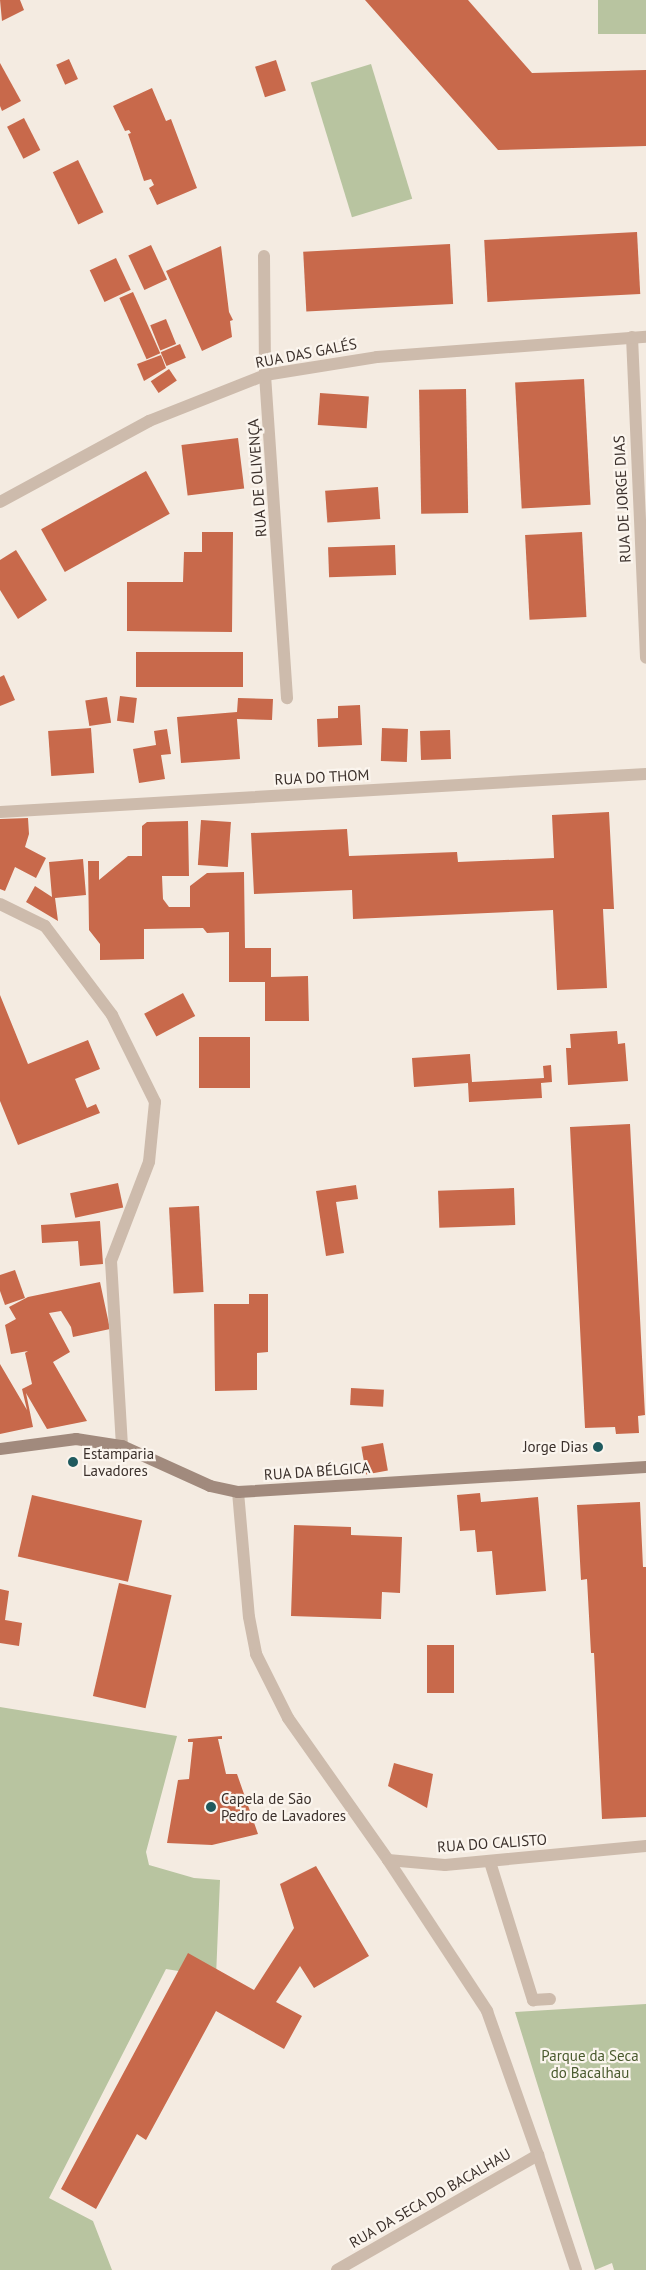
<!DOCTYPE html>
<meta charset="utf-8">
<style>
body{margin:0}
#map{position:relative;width:646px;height:2270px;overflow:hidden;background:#f4ebe1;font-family:"PT Sans",sans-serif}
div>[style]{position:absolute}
.green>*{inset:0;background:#b8c4a0;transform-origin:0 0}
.building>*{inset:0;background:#c8694b;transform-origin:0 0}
.minor>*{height:12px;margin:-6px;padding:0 6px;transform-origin:6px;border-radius:6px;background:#cdbbac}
.secondary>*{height:12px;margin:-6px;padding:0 6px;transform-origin:6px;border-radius:6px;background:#a18a7d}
.dots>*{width:14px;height:14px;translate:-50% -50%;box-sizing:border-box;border:2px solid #fbf5ee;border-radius:50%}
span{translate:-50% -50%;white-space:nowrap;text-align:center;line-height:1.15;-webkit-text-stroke:4.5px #fbf5ee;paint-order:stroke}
.street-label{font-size:15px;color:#3b302b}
.poi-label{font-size:15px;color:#3b302b}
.right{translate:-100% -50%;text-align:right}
.left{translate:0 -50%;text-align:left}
.park-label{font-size:15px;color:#4a5a2e}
</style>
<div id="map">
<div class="green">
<i style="left:598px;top:0;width:48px;height:34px"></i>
<i style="left:371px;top:64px;width:141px;height:63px;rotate:73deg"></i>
<i style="clip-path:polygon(0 1707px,177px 1736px,146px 1852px,149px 1865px,194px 1878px,220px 1880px,216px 1977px,166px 1969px,49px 2198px,93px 2221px,112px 2270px,0 2270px)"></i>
<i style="clip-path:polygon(646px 2004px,646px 2270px,614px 2270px,612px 2263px,595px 2270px,515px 2012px)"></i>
</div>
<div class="building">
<i style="clip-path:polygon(0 0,20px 0,24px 10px,2px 21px)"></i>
<i style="clip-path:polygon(365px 0,468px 0,532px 73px,646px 70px,646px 146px,498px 150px)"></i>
<i style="left:69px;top:59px;width:22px;height:14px;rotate:66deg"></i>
<i style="left:276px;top:60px;width:32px;height:22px;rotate:72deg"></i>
<i style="clip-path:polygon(0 63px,21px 101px,2px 111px,0 106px)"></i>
<i style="clip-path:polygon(152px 88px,166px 121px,171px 119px,197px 188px,157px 205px,149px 188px,154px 185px,151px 179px,144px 181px,128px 134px,131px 133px,129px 130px,125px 131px,113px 106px)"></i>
<i style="left:24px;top:118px;width:36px;height:19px;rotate:63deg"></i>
<i style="left:78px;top:160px;width:58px;height:28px;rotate:64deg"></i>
<i style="left:637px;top:232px;width:62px;height:153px;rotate:87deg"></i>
<i style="left:450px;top:244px;width:60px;height:147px;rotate:87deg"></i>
<i style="left:151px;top:245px;width:38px;height:25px;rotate:65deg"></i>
<i style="clip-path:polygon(221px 246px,229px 312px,233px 320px,230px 321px,232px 337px,202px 351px,166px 271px)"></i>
<i style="left:116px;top:258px;width:35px;height:29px;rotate:65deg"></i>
<i style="left:133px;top:292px;width:67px;height:15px;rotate:66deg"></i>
<i style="left:166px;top:319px;width:27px;height:17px;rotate:68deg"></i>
<i style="left:180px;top:344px;width:15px;height:21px;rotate:67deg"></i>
<i style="clip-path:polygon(161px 355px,166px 368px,144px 381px,137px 364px)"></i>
<i style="left:169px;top:369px;width:14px;height:22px;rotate:56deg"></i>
<i style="left:584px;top:379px;width:126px;height:69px;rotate:87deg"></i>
<i style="left:466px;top:389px;width:124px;height:47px;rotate:89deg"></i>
<i style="left:320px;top:393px;width:49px;height:32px;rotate:4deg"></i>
<i style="left:238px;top:438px;width:51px;height:57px;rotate:83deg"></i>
<i style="left:146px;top:471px;width:49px;height:120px;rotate:61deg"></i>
<i style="left:378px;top:487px;width:32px;height:53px;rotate:86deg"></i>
<i style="clip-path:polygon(202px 532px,233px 532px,232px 632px,127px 631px,127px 582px,183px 582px,184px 552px,202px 552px)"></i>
<i style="left:582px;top:532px;width:85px;height:57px;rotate:87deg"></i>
<i style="left:395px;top:545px;width:30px;height:67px;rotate:88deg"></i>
<i style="clip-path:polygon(16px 550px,47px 600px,18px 619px,0 590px,0 560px)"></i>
<i style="left:243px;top:652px;width:35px;height:107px;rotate:90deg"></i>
<i style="clip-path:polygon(4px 675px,15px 700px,0 706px,0 677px)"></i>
<i style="left:120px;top:696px;width:17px;height:25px;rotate:7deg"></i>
<i style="left:107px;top:697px;width:26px;height:22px;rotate:81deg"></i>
<i style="clip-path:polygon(238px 698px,273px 699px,272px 720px,237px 719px,240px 759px,181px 763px,177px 717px,237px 712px)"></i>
<i style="clip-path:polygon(360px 705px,362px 745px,318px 747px,317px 719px,338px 718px,338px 706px)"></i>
<i style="left:91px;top:728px;width:45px;height:43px;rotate:86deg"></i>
<i style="left:382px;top:728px;width:26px;height:33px;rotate:2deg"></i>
<i style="clip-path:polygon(167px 729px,171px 754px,161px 755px,165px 779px,139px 783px,133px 749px,156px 745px,154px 731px)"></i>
<i style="left:450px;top:730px;width:29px;height:30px;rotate:88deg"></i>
<i style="clip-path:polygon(609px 812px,614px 909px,603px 909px,607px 988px,557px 990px,553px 910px,353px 919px,352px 890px,254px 894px,251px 833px,347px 829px,349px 856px,457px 852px,458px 862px,554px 858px,552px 815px)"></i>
<i style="clip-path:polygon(28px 818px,29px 834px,25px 847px,46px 858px,36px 878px,15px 867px,5px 891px,0 889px,0 819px)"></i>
<i style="left:201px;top:820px;width:30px;height:45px;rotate:4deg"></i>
<i style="clip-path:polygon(188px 821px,189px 876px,162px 876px,163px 899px,169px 907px,190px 907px,190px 886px,207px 873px,244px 872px,245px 948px,271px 948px,271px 977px,308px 976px,309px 1021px,265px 1021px,265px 982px,229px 982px,229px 932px,207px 933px,203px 928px,144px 929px,144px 959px,100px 960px,100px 944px,89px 930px,88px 861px,99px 861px,99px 880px,128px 856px,142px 856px,142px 826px,147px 822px)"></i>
<i style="clip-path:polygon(83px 859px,86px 895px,55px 898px,58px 921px,26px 902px,35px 886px,52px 897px,49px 862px)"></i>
<i style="left:183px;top:993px;width:26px;height:44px;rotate:62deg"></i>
<i style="clip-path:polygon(0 995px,28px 1064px,88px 1040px,100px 1069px,75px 1079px,87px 1108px,96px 1104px,100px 1113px,18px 1145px,0 1101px)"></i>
<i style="clip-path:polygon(617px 1031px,618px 1044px,625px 1043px,628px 1081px,568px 1085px,566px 1048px,571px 1048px,570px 1034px)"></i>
<i style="left:199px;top:1037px;width:51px;height:51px"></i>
<i style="clip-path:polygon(470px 1054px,472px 1082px,544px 1078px,543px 1066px,551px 1065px,552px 1082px,541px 1083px,542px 1098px,469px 1102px,468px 1083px,414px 1087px,412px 1058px)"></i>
<i style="clip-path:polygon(630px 1124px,645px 1415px,638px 1416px,639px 1433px,616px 1434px,615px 1427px,585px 1428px,570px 1127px)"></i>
<i style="left:118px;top:1183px;width:25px;height:49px;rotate:78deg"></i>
<i style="clip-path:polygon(356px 1185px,358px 1199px,336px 1202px,344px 1253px,326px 1256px,316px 1191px)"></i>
<i style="left:514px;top:1188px;width:37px;height:76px;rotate:88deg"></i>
<i style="left:199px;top:1206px;width:86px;height:30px;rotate:87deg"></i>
<i style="clip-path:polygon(100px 1221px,103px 1264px,80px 1266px,78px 1241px,42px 1243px,41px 1225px)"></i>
<i style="clip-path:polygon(15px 1270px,25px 1298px,5px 1305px,0 1291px,0 1275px)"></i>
<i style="clip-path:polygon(100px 1282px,110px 1329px,73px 1337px,71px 1327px,61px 1311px,49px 1313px,70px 1352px,53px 1362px,87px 1421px,47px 1429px,26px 1393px,33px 1427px,0 1434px,0 1364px,27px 1410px,22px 1389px,32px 1384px,25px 1353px,28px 1351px,11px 1354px,5px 1325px,16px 1319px,9px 1307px,28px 1297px)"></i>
<i style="clip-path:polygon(249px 1294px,268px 1294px,268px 1352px,257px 1353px,257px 1390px,215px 1391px,214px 1304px,249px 1304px)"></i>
<i style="left:351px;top:1388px;width:33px;height:17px;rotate:3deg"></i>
<i style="left:383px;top:1443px;width:28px;height:22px;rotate:80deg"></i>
<i style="clip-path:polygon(480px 1493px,481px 1502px,538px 1497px,546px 1591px,496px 1595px,492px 1551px,477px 1552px,475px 1530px,460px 1531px,457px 1495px)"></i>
<i style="left:32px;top:1495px;width:113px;height:63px;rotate:13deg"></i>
<i style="clip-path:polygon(640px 1502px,643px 1567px,646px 1567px,646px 1817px,602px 1819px,594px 1653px,591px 1653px,587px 1579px,581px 1580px,577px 1505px)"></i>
<i style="clip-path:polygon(294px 1525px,351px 1527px,351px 1535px,402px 1537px,400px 1593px,382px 1592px,381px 1619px,291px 1616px)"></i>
<i style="left:119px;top:1583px;width:54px;height:116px;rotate:13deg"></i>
<i style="clip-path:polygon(0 1589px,9px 1591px,5px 1620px,22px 1623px,19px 1646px,0 1643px)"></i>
<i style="left:427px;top:1645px;width:27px;height:48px"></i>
<i style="clip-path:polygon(222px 1736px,222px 1739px,218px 1739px,226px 1774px,237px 1774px,258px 1834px,212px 1845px,167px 1843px,178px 1780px,189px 1779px,193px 1742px,188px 1742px,188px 1739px)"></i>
<i style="clip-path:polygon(394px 1763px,433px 1774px,427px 1808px,388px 1786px)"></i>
<i style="clip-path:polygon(316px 1866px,369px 1956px,314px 1988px,300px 1966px,276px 2002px,302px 2016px,284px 2049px,216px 2011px,146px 2140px,137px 2134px,96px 2209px,61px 2189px,188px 1953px,254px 1990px,294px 1928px,280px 1884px)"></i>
</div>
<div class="minor">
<i style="left:264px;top:256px;width:119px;rotate:89.5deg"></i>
<i style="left:265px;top:375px;width:324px;rotate:86.1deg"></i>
<i style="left:632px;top:337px;width:321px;rotate:87.5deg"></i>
<i style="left:0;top:502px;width:170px;rotate:-28.5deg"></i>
<i style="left:149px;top:421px;width:125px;rotate:-21.6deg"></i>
<i style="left:265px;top:375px;width:113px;rotate:-9.1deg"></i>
<i style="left:377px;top:357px;width:270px;rotate:-4.3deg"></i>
<i style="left:0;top:812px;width:647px;rotate:-3.37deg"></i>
<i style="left:0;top:904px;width:50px;rotate:26.1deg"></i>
<i style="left:45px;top:926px;width:111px;rotate:53deg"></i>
<i style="left:112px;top:1015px;width:97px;rotate:63.7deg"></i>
<i style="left:155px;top:1102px;width:60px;rotate:95.7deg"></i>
<i style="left:149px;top:1162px;width:106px;rotate:111deg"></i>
<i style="left:111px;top:1261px;width:185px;rotate:86.6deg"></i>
<i style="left:238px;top:1492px;width:125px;rotate:85deg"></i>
<i style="left:249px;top:1617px;width:38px;rotate:79deg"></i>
<i style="left:256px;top:1654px;width:72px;rotate:63.4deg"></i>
<i style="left:288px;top:1718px;width:174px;rotate:54.8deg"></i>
<i style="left:388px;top:1860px;width:57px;rotate:5deg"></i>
<i style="left:445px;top:1865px;width:202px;rotate:-5.4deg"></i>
<i style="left:388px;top:1860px;width:181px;rotate:56.7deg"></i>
<i style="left:487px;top:2011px;width:153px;rotate:70.5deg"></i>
<i style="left:538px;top:2155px;width:121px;rotate:71.7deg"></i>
<i style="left:490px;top:1862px;width:145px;rotate:72.7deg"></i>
<i style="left:533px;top:2000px;width:17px;rotate:-3deg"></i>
<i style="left:337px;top:2270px;width:232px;rotate:-29.8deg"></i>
</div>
<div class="secondary">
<i style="left:0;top:1449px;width:77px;rotate:-7.5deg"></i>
<i style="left:76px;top:1439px;width:47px;rotate:8.7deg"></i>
<i style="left:122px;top:1446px;width:97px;rotate:24.4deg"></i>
<i style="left:210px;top:1486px;width:29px;rotate:12deg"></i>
<i style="left:238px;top:1492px;width:409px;rotate:-3.5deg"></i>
</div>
<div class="dots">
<i style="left:598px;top:1447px;background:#1f5a5e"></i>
<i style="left:73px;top:1462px;background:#1f5a5e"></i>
<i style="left:211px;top:1807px;background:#1f5a5e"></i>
</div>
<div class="street-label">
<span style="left:306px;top:353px;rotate:-11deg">RUA DAS GALÉS</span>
<span style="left:257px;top:478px;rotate:-94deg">RUA DE OLIVENÇA</span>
<span style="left:622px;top:499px;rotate:-93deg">RUA DE JORGE DIAS</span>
<span style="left:322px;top:777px;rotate:-3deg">RUA DO THOM</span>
<span style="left:317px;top:1471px;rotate:-4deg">RUA DA BÉLGICA</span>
<span style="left:492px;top:1843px;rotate:-4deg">RUA DO CALISTO</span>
<span style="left:430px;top:2198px;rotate:-30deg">RUA DA SECA DO BACALHAU</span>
</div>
<div class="poi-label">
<span class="right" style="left:588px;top:1447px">Jorge Dias</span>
<span class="left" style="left:83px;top:1462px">Estamparia<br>Lavadores</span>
<span class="left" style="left:221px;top:1807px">Capela de São<br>Pedro de Lavadores</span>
</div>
<div class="park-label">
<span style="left:590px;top:2064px">Parque da Seca<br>do Bacalhau</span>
</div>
</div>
